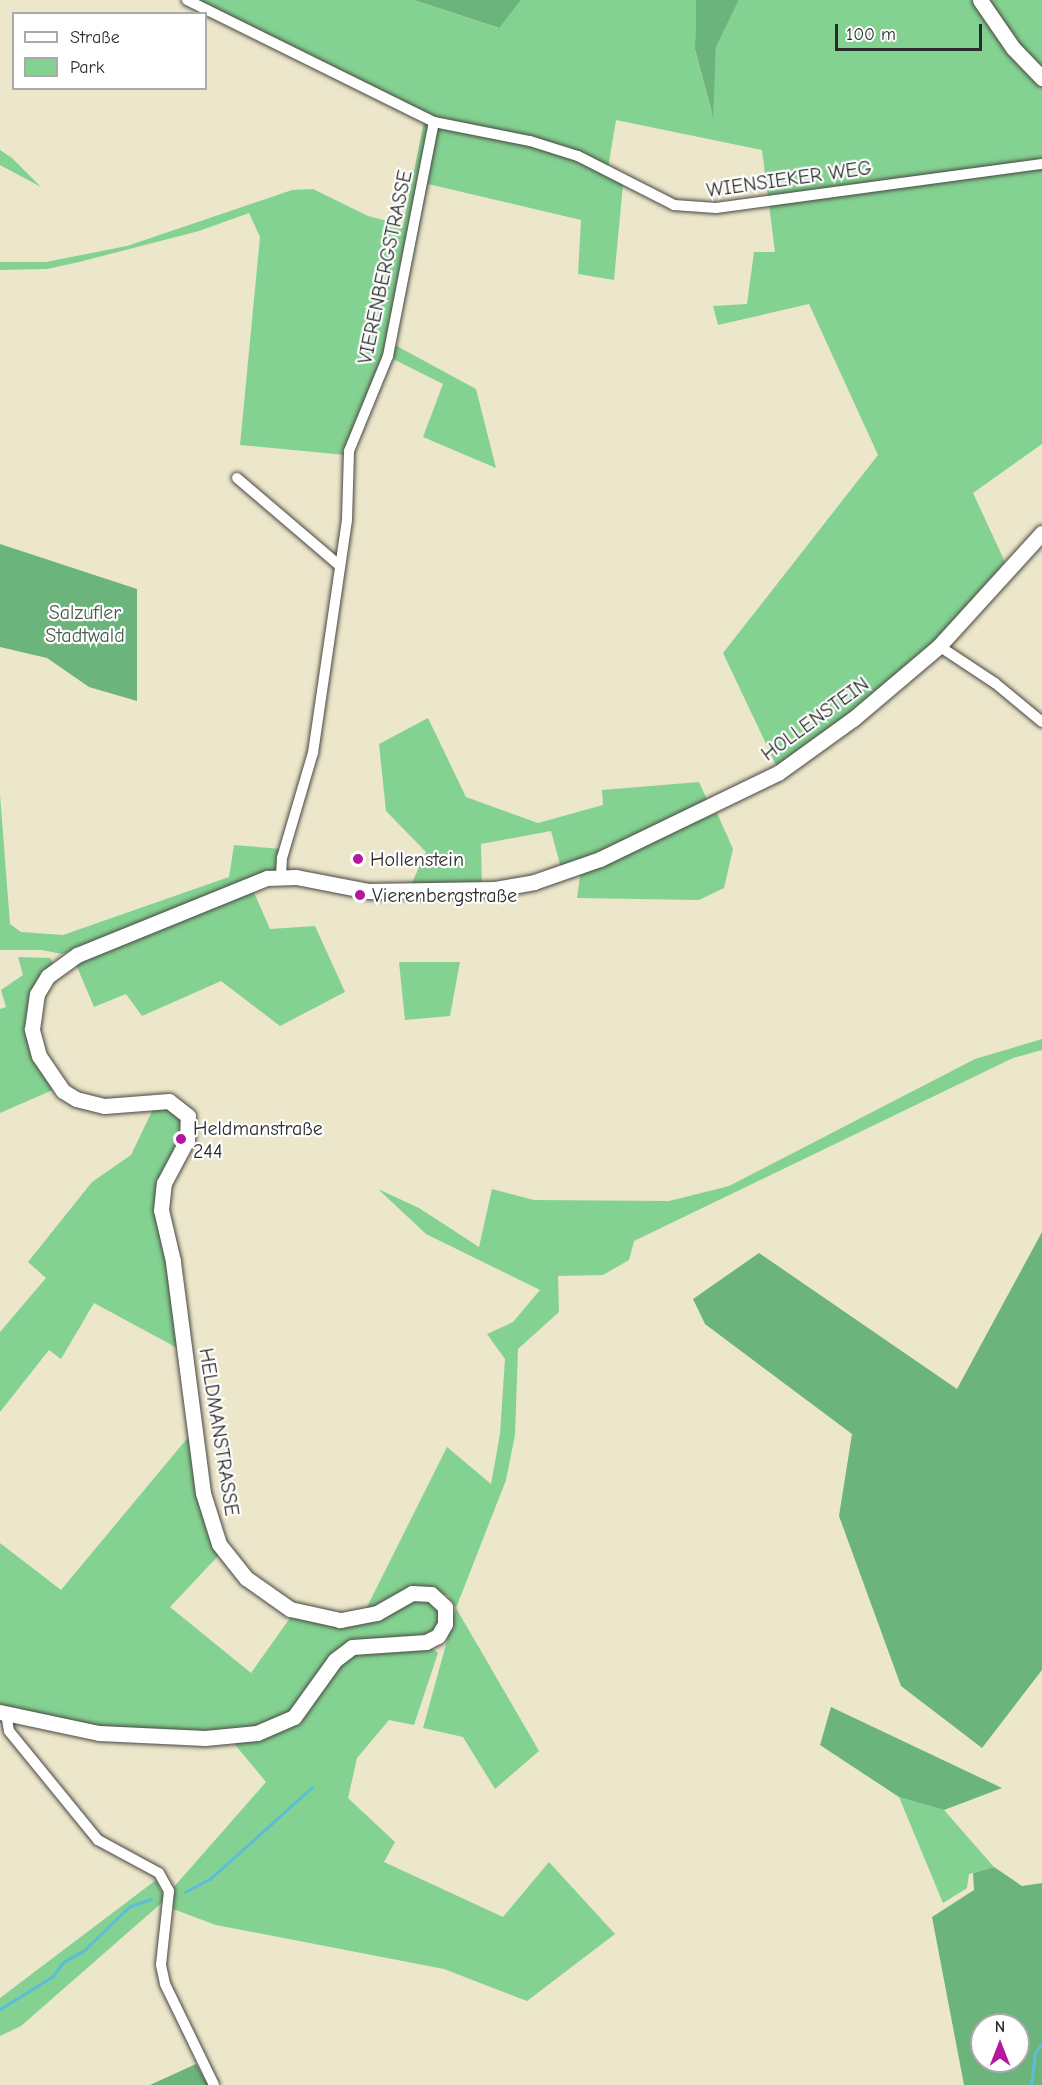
<!DOCTYPE html>
<meta charset="utf-8">
<style>
body{margin:0}
#map{position:relative;width:1042px;height:2085px;overflow:hidden;background:#ece6ca;font-family:"Comic Neue",sans-serif}
div>[style]{position:absolute}
.green>*{inset:0;background:#84d291}
.forest>*{inset:0;background:#6bb47b}
.stream>*{height:3px;margin:-1.5px;padding:0 1.5px;transform-origin:1.5px;border-radius:1.5px;background:#5bbdd9}
.roads{filter:drop-shadow(0 0 2px #484743) drop-shadow(0 0 2px #484743)}
.minor>*{height:10px;margin:-5px;padding:0 5px;transform-origin:5px;border-radius:5px;background:#fff}
.secondary>*{height:15px;margin:-7.5px;padding:0 7.5px;transform-origin:7.5px;border-radius:7.5px;background:#fff}
.dots>*{width:16px;height:16px;translate:-50% -50%;box-sizing:border-box;border:3px solid #fff;border-radius:50%}
span{translate:-50% -50%;white-space:nowrap;text-align:center;line-height:1.15;-webkit-text-stroke:4.5px #fff;paint-order:stroke}
.street-label{font-size:20px;color:#2b2b2b}
.park-label{font-size:20px;color:#465d4a}
.poi-label{font-size:20px;color:#2b2b2b}
.left{translate:0 -50%;text-align:left}
.legend{position:absolute;left:12px;top:12px;width:195px;height:78px;box-sizing:border-box;background:#fff;border:2px solid #aaa;margin:0;padding:8px 10px;list-style:none;font-size:18px;color:#2b2b2b}
.legend li{display:flex;align-items:center;gap:12px;height:30px}
.legend b{width:30px;border:2px solid #aaa}
.north{position:absolute;left:970px;top:2013px;width:60px;height:60px;box-sizing:border-box;background:#fff;border:2px solid #aaa;border-radius:50%;rotate:0deg;font-size:16px;font-weight:700;line-height:24px;text-align:center;color:#2b2b2b}
.north::after{content:'';display:block;margin:auto;width:21px;height:27px;background:#b5179e;clip-path:polygon(50% 0,100% 100%,50% 72%,0 100%)}
.scale{position:absolute;left:835px;top:24px;width:147px;height:27px;box-sizing:border-box;border:3px solid #2b2b2b;border-top:0;padding-left:8px;font-size:18px;line-height:21px;white-space:nowrap;color:#2b2b2b;-webkit-text-stroke:4px #fff;paint-order:stroke}
</style>
<div id="map">
<div class="green">
<i style="clip-path:polygon(192px 0,414px 0,498px 28px,521px 0,696px 0,695px 49px,712px 114px,716px 47px,739px 0,974px 0,1008px 50px,1042px 87px,1042px 444px,973px 493px,1005px 562px,937px 641px,851px 716px,777px 767px,723px 653px,878px 455px,809px 304px,718px 325px,713px 306px,747px 304px,754px 252px,775px 252px,762px 150px,616px 120px,608px 168px,434px 119px)"></i>
<i style="clip-path:polygon(986px 0,1042px 0,1042px 71px,1017px 44px)"></i>
<i style="clip-path:polygon(424px 122px,527px 144px,572px 158px,623px 184px,614px 280px,578px 274px,581px 220px,428px 184px,395px 345px,476px 389px,496px 468px,423px 437px,443px 384px,391px 358px,345px 455px,240px 445px,260px 237px,249px 213px,199px 231px,79px 262px,47px 269px,0 270px,0 262px,46px 262px,127px 246px,292px 190px,313px 189px,368px 216px,403px 225px)"></i>
<i style="clip-path:polygon(0 150px,12px 158px,41px 187px,0 165px)"></i>
<i style="clip-path:polygon(428px 718px,466px 797px,538px 823px,603px 805px,602px 790px,699px 782px,709px 804px,561px 868px,551px 831px,481px 844px,482px 886px,410px 887px,426px 852px,386px 811px,379px 744px)"></i>
<i style="clip-path:polygon(0 795px,10px 924px,21px 932px,63px 935px,229px 877px,234px 845px,282px 849px,275px 872px,62px 954px,42px 950px,0 950px)"></i>
<i style="clip-path:polygon(717px 813px,733px 849px,724px 888px,699px 900px,577px 898px,581px 870px)"></i>
<i style="clip-path:polygon(252px 888px,270px 929px,315px 926px,345px 992px,280px 1026px,221px 981px,142px 1016px,126px 994px,94px 1007px,75px 962px)"></i>
<i style="clip-path:polygon(18px 957px,50px 958px,54px 964px,29px 1010px,55px 1089px,0 1113px,0 1009px,6px 1007px,1px 990px,23px 975px)"></i>
<i style="clip-path:polygon(399px 962px,460px 962px,450px 1016px,405px 1020px)"></i>
<i style="clip-path:polygon(1042px 1039px,1042px 1050px,1013px 1058px,634px 1241px,629px 1260px,603px 1275px,558px 1276px,559px 1312px,518px 1349px,515px 1435px,506px 1480px,456px 1608px,539px 1751px,495px 1789px,463px 1737px,423px 1728px,456px 1608px,448px 1596px,432px 1589px,365px 1611px,447px 1447px,491px 1484px,500px 1434px,505px 1359px,487px 1334px,513px 1322px,540px 1290px,426px 1234px,378px 1189px,419px 1208px,479px 1247px,492px 1189px,534px 1200px,669px 1201px,729px 1186px,975px 1059px)"></i>
<i style="clip-path:polygon(155px 1105px,167px 1105px,185px 1125px,161px 1183px,181px 1350px,94px 1303px,61px 1359px,49px 1350px,0 1412px,0 1332px,46px 1278px,28px 1262px,92px 1182px,131px 1155px)"></i>
<i style="clip-path:polygon(190px 1435px,219px 1555px,170px 1607px,251px 1673px,290px 1618px,343px 1625px,413px 1597px,429px 1598px,439px 1608px,441px 1623px,434px 1632px,423px 1637px,366px 1639px,291px 1713px,256px 1729px,205px 1734px,98px 1728px,0 1705px,0 1543px,61px 1590px)"></i>
<i style="clip-path:polygon(429px 1646px,438px 1653px,414px 1725px,389px 1720px,357px 1758px,348px 1798px,395px 1842px,384px 1862px,503px 1917px,549px 1862px,615px 1934px,527px 2001px,444px 1969px,216px 1925px,173px 1909px,172px 1889px,266px 1782px,232px 1741px,297px 1720px,338px 1661px,354px 1652px)"></i>
<i style="clip-path:polygon(899px 1797px,944px 1810px,994px 1867px,969px 1874px,967px 1888px,943px 1903px)"></i>
<i style="clip-path:polygon(156px 1880px,165px 1900px,21px 2026px,0 2036px,0 1998px)"></i>
</div>
<div class="forest">
<i style="clip-path:polygon(414px 0,521px 0,499px 28px)"></i>
<i style="clip-path:polygon(696px 0,739px 0,716px 47px,713px 117px,695px 49px)"></i>
<i style="clip-path:polygon(0 544px,137px 589px,137px 701px,89px 687px,47px 658px,0 647px)"></i>
<i style="clip-path:polygon(1042px 1232px,1042px 1670px,982px 1748px,901px 1686px,839px 1516px,852px 1434px,705px 1324px,693px 1299px,759px 1253px,957px 1389px)"></i>
<i style="clip-path:polygon(831px 1707px,1002px 1788px,944px 1810px,899px 1797px,820px 1745px)"></i>
<i style="clip-path:polygon(evenodd,994px 1867px,1022px 1886px,1042px 1883px,1042px 2085px,964px 2085px,932px 1917px,974px 1890px,973px 1873px,994px 1867px,982px 2025px,1018px 2025px,1018px 2061px,982px 2061px,982px 2025px)"></i>
<i style="clip-path:polygon(196px 2064px,208px 2085px,150px 2085px)"></i>
</div>
<div class="stream">
<i style="left:185px;top:1892px;width:30px;rotate:-28deg"></i>
<i style="left:211px;top:1878px;width:136px;rotate:-42deg"></i>
<i style="left:0;top:2009px;width:62px;rotate:-31.9deg"></i>
<i style="left:53px;top:1976px;width:17px;rotate:-54deg"></i>
<i style="left:63px;top:1962px;width:23px;rotate:-29deg"></i>
<i style="left:83px;top:1951px;width:65px;rotate:-43.8deg"></i>
<i style="left:130px;top:1906px;width:22px;rotate:-18deg"></i>
<i style="left:1031px;top:2085px;width:32px;rotate:-83deg"></i>
<i style="left:1035px;top:2053px;width:12px;rotate:-55deg"></i>
</div>
<div class="roads">
<div class="minor">
<i style="left:187px;top:0;width:275px;rotate:26.3deg"></i>
<i style="left:434px;top:122px;width:98px;rotate:11.2deg"></i>
<i style="left:530px;top:141px;width:50px;rotate:17.4deg"></i>
<i style="left:578px;top:156px;width:108px;rotate:27deg"></i>
<i style="left:674px;top:205px;width:42px;rotate:4.1deg"></i>
<i style="left:716px;top:208px;width:329px;rotate:-7.7deg"></i>
<i style="left:237px;top:478px;width:135px;rotate:40.5deg"></i>
<i style="left:939px;top:646px;width:67px;rotate:33.5deg"></i>
<i style="left:995px;top:683px;width:61px;rotate:39.7deg"></i>
<i style="left:281px;top:876px;width:18px;rotate:-87deg"></i>
<i style="left:282px;top:858px;width:109px;rotate:-73.6deg"></i>
<i style="left:313px;top:753px;width:236px;rotate:-81.7deg"></i>
<i style="left:347px;top:519px;width:68px;rotate:-88.3deg"></i>
<i style="left:349px;top:451px;width:103px;rotate:-67.7deg"></i>
<i style="left:388px;top:356px;width:238px;rotate:-78.9deg"></i>
<i style="left:6px;top:1714px;width:17px;rotate:80deg"></i>
<i style="left:9px;top:1731px;width:141px;rotate:50.8deg"></i>
<i style="left:98px;top:1840px;width:69px;rotate:28.4deg"></i>
<i style="left:159px;top:1873px;width:21px;rotate:61deg"></i>
<i style="left:169px;top:1891px;width:74px;rotate:96.2deg"></i>
<i style="left:161px;top:1965px;width:19px;rotate:78deg"></i>
<i style="left:165px;top:1984px;width:112px;rotate:64.1deg"></i>
</div>
<div class="secondary">
<i style="left:980px;top:0;width:58px;rotate:55.5deg"></i>
<i style="left:1013px;top:48px;width:42px;rotate:46deg"></i>
<i style="left:0;top:1712px;width:101px;rotate:12deg"></i>
<i style="left:99px;top:1733px;width:106px;rotate:2.7deg"></i>
<i style="left:205px;top:1738px;width:52px;rotate:-5.5deg"></i>
<i style="left:257px;top:1733px;width:40px;rotate:-23.4deg"></i>
<i style="left:294px;top:1717px;width:70px;rotate:-54.3deg"></i>
<i style="left:335px;top:1660px;width:21px;rotate:-37deg"></i>
<i style="left:352px;top:1647px;width:74px;rotate:-3.9deg"></i>
<i style="left:426px;top:1642px;width:13px;rotate:-27deg"></i>
<i style="left:438px;top:1636px;width:14px;rotate:-60deg"></i>
<i style="left:445px;top:1624px;width:17px;rotate:-90deg"></i>
<i style="left:445px;top:1607px;width:19px;rotate:-137deg"></i>
<i style="left:431px;top:1594px;width:19px;rotate:-177deg"></i>
<i style="left:412px;top:1593px;width:40px;rotate:150.3deg"></i>
<i style="left:377px;top:1613px;width:38px;rotate:169deg"></i>
<i style="left:340px;top:1620px;width:51px;rotate:-167.6deg"></i>
<i style="left:290px;top:1609px;width:54px;rotate:-144.8deg"></i>
<i style="left:246px;top:1578px;width:43px;rotate:-128.5deg"></i>
<i style="left:219px;top:1544px;width:53px;rotate:-107.4deg"></i>
<i style="left:203px;top:1493px;width:234px;rotate:-97.4deg"></i>
<i style="left:173px;top:1261px;width:52px;rotate:-103.2deg"></i>
<i style="left:161px;top:1210px;width:27px;rotate:-84deg"></i>
<i style="left:164px;top:1183px;width:49px;rotate:-61.9deg"></i>
<i style="left:187px;top:1140px;width:24px;rotate:-88deg"></i>
<i style="left:188px;top:1116px;width:24px;rotate:-142deg"></i>
<i style="left:169px;top:1101px;width:65px;rotate:175.6deg"></i>
<i style="left:104px;top:1106px;width:29px;rotate:-166deg"></i>
<i style="left:76px;top:1099px;width:15px;rotate:-148deg"></i>
<i style="left:63px;top:1091px;width:42px;rotate:-124.4deg"></i>
<i style="left:39px;top:1056px;width:28px;rotate:-105deg"></i>
<i style="left:32px;top:1029px;width:35px;rotate:-82deg"></i>
<i style="left:37px;top:994px;width:21px;rotate:-59deg"></i>
<i style="left:48px;top:976px;width:36px;rotate:-36deg"></i>
<i style="left:77px;top:955px;width:205px;rotate:-22.1deg"></i>
<i style="left:267px;top:878px;width:29px;rotate:-2deg"></i>
<i style="left:296px;top:877px;width:73px;rotate:11deg"></i>
<i style="left:368px;top:891px;width:127px;rotate:-0.9deg"></i>
<i style="left:495px;top:889px;width:40px;rotate:-10deg"></i>
<i style="left:534px;top:882px;width:70px;rotate:-19.2deg"></i>
<i style="left:600px;top:859px;width:198px;rotate:-25.8deg"></i>
<i style="left:778px;top:773px;width:92px;rotate:-35.8deg"></i>
<i style="left:853px;top:719px;width:113px;rotate:-40.3deg"></i>
<i style="left:939px;top:646px;width:153px;rotate:-47.7deg"></i>
</div>
</div>
<div class="dots">
<i style="left:358px;top:859px;background:#b5179e"></i>
<i style="left:360px;top:895px;background:#b5179e"></i>
<i style="left:181px;top:1139px;background:#b5179e"></i>
</div>
<div class="street-label">
<span style="left:789px;top:179px;rotate:-8deg">WIENSIEKER WEG</span>
<span style="left:385px;top:267px;rotate:-78deg">VIERENBERGSTRASSE</span>
<span style="left:815px;top:719px;rotate:-36deg">HOLLENSTEIN</span>
<span style="left:219px;top:1432px;rotate:81deg">HELDMANSTRASSE</span>
</div>
<div class="park-label">
<span style="left:85px;top:624px">Salzufler<br>Stadtwald</span>
</div>
<div class="poi-label">
<span class="left" style="left:370px;top:859px">Hollenstein</span>
<span class="left" style="left:372px;top:895px">Vierenbergstraße</span>
<span class="left" style="left:193px;top:1140px">Heldmanstraße<br>244</span>
</div>
<ul class="legend">
<li><b style="height:8px;background:#fff"></b>Straße</li>
<li><b style="height:16px;background:#84d291"></b>Park</li>
</ul>
<div class="north">N</div>
<div class="scale">100 m</div>
</div>
